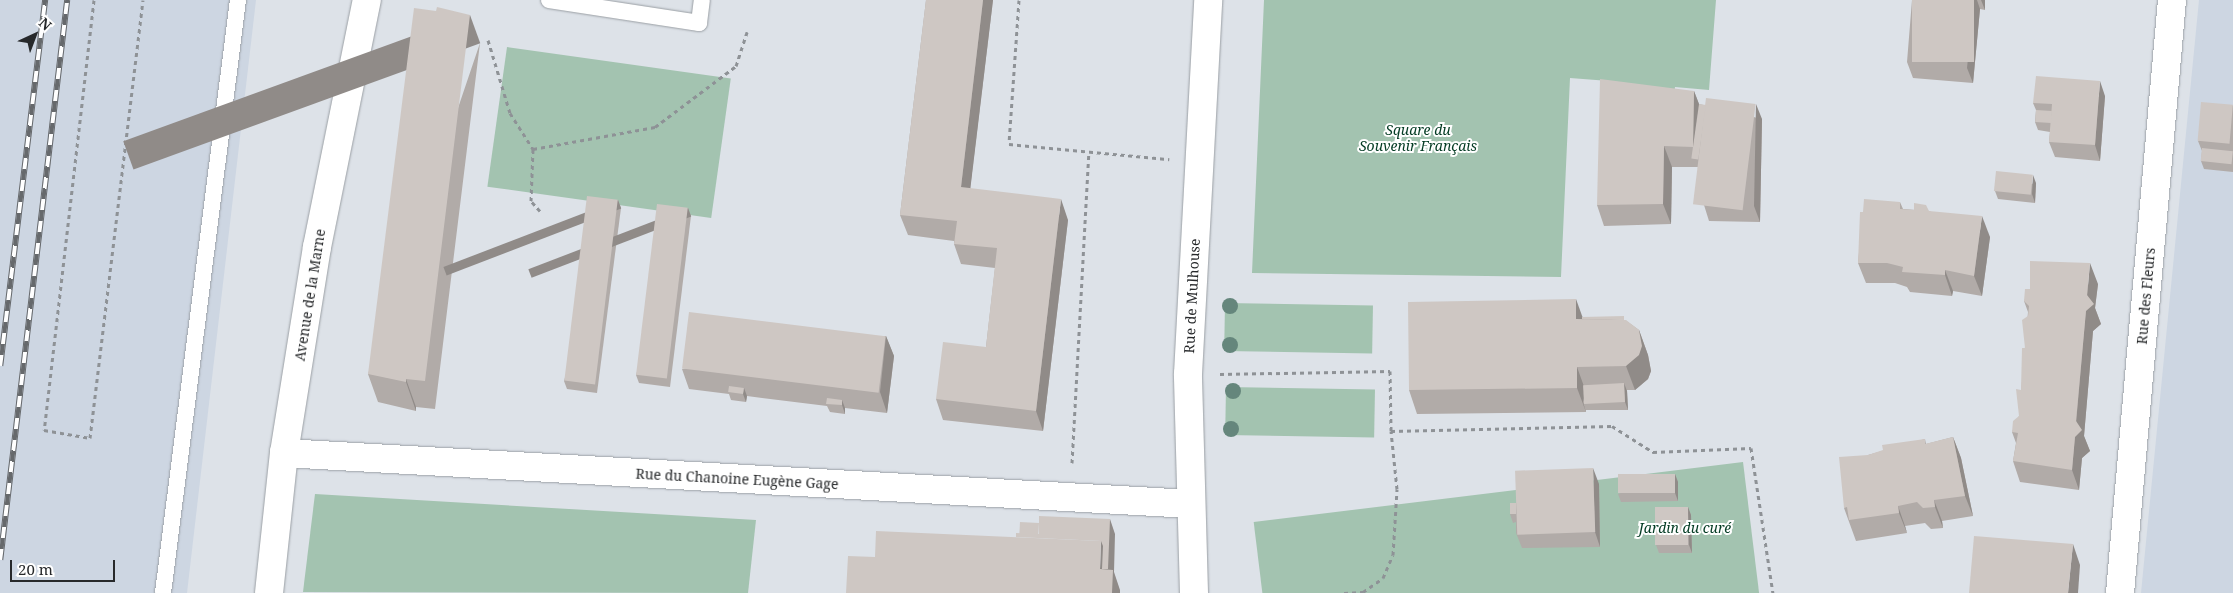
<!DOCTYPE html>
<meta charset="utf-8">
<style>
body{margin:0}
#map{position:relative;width:2233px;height:593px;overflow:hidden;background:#dde2e8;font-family:"Noto Serif",serif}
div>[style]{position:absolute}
.built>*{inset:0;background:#cdd6e2}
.green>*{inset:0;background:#a3c3b0;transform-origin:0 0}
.path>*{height:3px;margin-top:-1.5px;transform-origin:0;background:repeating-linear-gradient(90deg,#8e9296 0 4px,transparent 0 8px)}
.roads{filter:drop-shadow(0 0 1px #9a9fa4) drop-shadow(0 0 1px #9a9fa4)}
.lane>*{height:16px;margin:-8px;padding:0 8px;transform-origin:8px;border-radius:8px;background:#fff}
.street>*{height:28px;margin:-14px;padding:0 14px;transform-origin:14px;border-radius:14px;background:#fff}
.secondary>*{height:28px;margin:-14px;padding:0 14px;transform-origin:14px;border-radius:14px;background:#fff}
.rail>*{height:5.5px;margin-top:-2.75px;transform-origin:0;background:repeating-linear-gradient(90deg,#fff 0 11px,#66696c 0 22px);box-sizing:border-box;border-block:1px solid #66696c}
.trees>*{width:16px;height:16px;margin:-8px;border-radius:50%;background:#65867c}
.wall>*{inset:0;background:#b1aba8}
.shaded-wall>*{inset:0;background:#908b88;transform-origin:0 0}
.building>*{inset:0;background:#cec7c3;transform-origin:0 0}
span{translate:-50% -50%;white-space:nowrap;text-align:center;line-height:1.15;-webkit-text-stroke:4px #fff;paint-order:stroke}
.park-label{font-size:14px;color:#033b23;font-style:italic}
.street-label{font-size:14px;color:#27292b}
.north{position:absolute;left:10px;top:10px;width:50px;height:50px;-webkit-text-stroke:4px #fff;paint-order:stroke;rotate:43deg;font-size:14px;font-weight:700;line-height:20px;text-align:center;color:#27292b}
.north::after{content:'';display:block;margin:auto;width:18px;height:22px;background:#27292b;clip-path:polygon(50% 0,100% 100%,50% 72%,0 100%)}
.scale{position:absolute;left:10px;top:560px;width:105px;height:22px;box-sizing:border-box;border:2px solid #27292b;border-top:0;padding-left:6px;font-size:15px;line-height:18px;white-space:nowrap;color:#27292b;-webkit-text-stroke:4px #fff;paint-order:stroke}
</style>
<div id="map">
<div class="built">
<i style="clip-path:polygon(0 0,256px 0,187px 593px,0 593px)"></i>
<i style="clip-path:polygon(2199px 0,2233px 0,2233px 593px,2141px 593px)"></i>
</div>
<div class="green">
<i style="clip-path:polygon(1264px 0,1716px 0,1709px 90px,1675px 87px,1674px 96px,1609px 81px,1570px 78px,1561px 277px,1252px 273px)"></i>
<i style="left:507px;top:47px;width:226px;height:141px;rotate:8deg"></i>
<i style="left:1225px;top:303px;width:148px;height:48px;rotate:1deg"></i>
<i style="left:1226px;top:387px;width:149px;height:48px;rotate:1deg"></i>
<i style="left:1743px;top:462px;width:132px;height:493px;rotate:83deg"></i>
<i style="clip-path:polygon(315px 494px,756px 520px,748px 593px,303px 592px)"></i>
</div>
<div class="path">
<i style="left:94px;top:0;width:433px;rotate:96.6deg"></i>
<i style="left:44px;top:430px;width:47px;rotate:9.9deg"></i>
<i style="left:90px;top:438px;width:441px;rotate:-83.1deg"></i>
<i style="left:1019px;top:0;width:144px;rotate:94deg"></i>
<i style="left:1009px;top:144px;width:161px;rotate:5.4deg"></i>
<i style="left:488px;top:40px;width:76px;rotate:73.2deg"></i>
<i style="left:510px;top:113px;width:43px;rotate:57.4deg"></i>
<i style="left:540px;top:211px;width:13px;rotate:-132deg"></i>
<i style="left:531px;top:201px;width:52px;rotate:-87.8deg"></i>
<i style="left:533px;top:149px;width:124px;rotate:-10.2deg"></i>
<i style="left:655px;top:127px;width:101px;rotate:-37deg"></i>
<i style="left:736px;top:66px;width:36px;rotate:-72deg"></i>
<i style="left:1220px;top:374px;width:170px;rotate:-1deg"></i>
<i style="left:1390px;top:371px;width:60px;rotate:89deg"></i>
<i style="left:1391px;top:431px;width:221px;rotate:-1.3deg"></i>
<i style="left:1612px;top:426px;width:49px;rotate:32.4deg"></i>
<i style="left:1653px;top:452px;width:98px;rotate:-2.3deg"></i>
<i style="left:1751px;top:448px;width:147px;rotate:81.4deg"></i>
<i style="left:1072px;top:463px;width:312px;rotate:-86.9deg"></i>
<i style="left:1344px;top:593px;width:19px;rotate:-3deg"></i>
<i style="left:1363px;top:592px;width:24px;rotate:-35deg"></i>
<i style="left:1383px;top:578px;width:25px;rotate:-67deg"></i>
<i style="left:1393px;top:555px;width:66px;rotate:-86.5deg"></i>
<i style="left:1397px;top:489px;width:58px;rotate:-95.9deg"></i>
</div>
<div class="roads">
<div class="lane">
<i style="left:549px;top:0;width:152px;rotate:8.7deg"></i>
<i style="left:699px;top:23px;width:23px;rotate:-83deg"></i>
<i style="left:163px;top:593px;width:598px;rotate:-82.79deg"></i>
</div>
<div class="street">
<i style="left:284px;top:453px;width:907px;rotate:3.22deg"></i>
<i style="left:269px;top:593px;width:141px;rotate:-83.9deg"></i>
<i style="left:284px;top:453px;width:209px;rotate:-80.9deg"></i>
<i style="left:317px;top:247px;width:252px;rotate:-78.6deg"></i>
<i style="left:2120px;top:593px;width:595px;rotate:-84.99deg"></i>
</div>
<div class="secondary">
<i style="left:1194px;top:593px;width:219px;rotate:-91.6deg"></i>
<i style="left:1188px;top:374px;width:375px;rotate:-86.9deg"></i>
</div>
</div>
<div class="rail">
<i style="left:0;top:366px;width:369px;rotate:-83deg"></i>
<i style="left:0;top:560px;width:564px;rotate:-83.18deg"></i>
</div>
<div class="trees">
<i style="left:1230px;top:306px"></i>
<i style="left:1230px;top:345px"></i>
<i style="left:1233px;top:391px"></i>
<i style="left:1231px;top:429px"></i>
</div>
<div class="wall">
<i style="clip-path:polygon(926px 0,993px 0,970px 189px,1068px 220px,1043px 431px,943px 420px,936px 399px,986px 347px,995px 268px,961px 264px,954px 244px,954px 241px,908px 235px,900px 215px)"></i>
<i style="clip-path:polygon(1912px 0,1985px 0,1985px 10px,1980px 9px,1973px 83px,1913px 78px,1907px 62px)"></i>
<i style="clip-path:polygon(480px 43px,435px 409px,416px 407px,416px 411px,378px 402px,368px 374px)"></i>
<i style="clip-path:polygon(1694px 91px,1699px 104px,1762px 119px,1760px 222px,1709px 221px,1704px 205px,1705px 167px,1672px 167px,1671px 224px,1604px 226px,1597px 205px)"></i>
<i style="clip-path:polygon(2105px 96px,2100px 161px,2055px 157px,2049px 142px,2050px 132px,2038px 130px,2035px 122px,2036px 110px,2033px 103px)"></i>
<i style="clip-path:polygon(2233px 105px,2233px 172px,2204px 169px,2201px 161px,2202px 151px,2198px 141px)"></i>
<i style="clip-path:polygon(2036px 183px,2035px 203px,1998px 199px,1995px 191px)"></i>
<i style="clip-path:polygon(618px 200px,621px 208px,597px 393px,567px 389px,564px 381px)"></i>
<i style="clip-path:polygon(1900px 202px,1903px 209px,1929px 211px,1990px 237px,1982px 296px,1953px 291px,1952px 296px,1910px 292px,1907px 287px,1895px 283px,1866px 283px,1858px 263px,1863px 212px)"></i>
<i style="clip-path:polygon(688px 208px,691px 216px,670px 387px,639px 383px,636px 375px)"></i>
<i style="clip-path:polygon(2098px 284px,2095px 308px,2101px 324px,2093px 331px,2084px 436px,2090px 451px,2082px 458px,2079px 490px,2020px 482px,2013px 461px,2016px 443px,2012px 432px,2019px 416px,2028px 312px,2024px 301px,2030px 289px)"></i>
<i style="clip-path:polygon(1582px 317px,1625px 320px,1639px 330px,1648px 355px,1651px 371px,1648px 379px,1635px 390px,1627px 390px,1628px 410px,1586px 410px,1586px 412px,1417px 414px,1409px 390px)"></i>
<i style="clip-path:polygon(886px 336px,894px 356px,887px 413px,845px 408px,845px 414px,830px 412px,827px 406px,747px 396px,746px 402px,731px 400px,729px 394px,689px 389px,682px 369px)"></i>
<i style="clip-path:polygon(1953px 437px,1961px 458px,1973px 516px,1942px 521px,1943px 528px,1931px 529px,1925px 523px,1905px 526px,1907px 533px,1856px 541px,1844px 508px,1868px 455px,1925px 439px,1926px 444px)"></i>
<i style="clip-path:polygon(1675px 474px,1678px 482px,1678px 501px,1621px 502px,1618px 494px)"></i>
<i style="clip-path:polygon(1599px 484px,1600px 547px,1522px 548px,1516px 533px,1516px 522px,1513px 523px,1510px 514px,1516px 503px)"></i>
<i style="clip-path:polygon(1688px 507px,1691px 515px,1692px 553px,1659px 553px,1656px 545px)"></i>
</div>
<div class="shaded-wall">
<i style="clip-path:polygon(983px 0,993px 0,968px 208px,961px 187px)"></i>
<i style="clip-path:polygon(1974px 0,1977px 0,1980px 9px,1973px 83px,1967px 68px)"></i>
<i style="clip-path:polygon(1981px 0,1985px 0,1985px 10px)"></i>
<i style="left:470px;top:15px;width:30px;height:369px;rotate:70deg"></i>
<i style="clip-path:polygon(2100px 81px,2105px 96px,2100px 161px,2095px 145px)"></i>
<i style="clip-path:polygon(1694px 91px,1702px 112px,1697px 159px,1693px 147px)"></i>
<i style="clip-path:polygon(1756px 104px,1762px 119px,1760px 222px,1754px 206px)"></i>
<i style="clip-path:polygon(1664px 146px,1672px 167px,1671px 224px,1663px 204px)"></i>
<i style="clip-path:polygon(2033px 175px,2036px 183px,2035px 203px,2032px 194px)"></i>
<i style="clip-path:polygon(1061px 199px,1068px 220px,1043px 431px,1036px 411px)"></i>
<i style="left:618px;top:200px;width:9px;height:187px;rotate:69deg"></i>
<i style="left:688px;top:208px;width:9px;height:171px;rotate:69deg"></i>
<i style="clip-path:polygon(1982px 216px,1990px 237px,1982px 296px,1974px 276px)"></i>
<i style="clip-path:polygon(2090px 263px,2098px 284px,2095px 308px,2101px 324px,2093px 331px,2084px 436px,2090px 451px,2082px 458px,2079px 490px,2072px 470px)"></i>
<i style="clip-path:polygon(1945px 270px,1953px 291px,1952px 296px,1945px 275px)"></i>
<i style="clip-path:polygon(1576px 299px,1585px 324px,1576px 319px)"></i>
<i style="clip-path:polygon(1639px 330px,1648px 355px,1651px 371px,1648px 379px,1635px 390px,1626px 366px)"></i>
<i style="clip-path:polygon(886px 336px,894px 356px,887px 413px,880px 392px)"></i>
<i style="clip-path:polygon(1577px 367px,1586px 392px,1583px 402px,1586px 412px,1577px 388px)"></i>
<i style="clip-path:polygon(406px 379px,416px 407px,416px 411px,406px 382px)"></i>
<i style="clip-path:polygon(1624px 383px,1627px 391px,1628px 410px,1625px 402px)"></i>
<i style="clip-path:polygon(744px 388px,747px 396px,746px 402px,743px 394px)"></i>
<i style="clip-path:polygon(842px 400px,845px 408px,845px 414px,842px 405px)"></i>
<i style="clip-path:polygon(1953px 437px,1961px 458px,1973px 516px,1965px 496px)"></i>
<i style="clip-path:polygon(1593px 468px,1599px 484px,1600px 547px,1595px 532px)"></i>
<i style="clip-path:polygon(1675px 474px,1678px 482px,1678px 501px,1675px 493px)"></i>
<i style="clip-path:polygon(1934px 500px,1942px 521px,1943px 528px,1935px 507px)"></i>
<i style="clip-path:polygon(1898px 506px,1905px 526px,1907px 533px,1899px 513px)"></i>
<i style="clip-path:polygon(1688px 507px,1691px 515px,1692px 553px,1689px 545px)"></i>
<i style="clip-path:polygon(1110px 519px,1115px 534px,1114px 572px,1120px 590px,1120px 593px,1112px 593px,1100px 569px,1101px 541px)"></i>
<i style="clip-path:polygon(2073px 544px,2080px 565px,2078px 593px,2068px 593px)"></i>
</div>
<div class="building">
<i style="clip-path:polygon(926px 0,983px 0,961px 187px,1061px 199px,1036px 411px,936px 399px,943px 342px,986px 347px,997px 248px,954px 244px,957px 221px,900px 215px)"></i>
<i style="left:1912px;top:0;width:62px;height:62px"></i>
<i style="clip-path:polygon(437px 7px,470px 15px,425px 381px,406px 379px,406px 382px,368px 374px,414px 8px,436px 11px)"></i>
<i style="clip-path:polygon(2036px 76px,2100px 81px,2095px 145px,2049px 142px,2052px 104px,2033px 103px)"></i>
<i style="clip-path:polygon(1600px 79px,1694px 91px,1693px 147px,1664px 146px,1663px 204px,1597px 205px)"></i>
<i style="left:1706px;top:98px;width:50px;height:107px;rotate:7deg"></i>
<i style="left:2201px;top:102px;width:32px;height:39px;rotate:5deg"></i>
<i style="left:1699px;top:104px;width:7px;height:55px;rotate:8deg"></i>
<i style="left:2036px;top:110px;width:16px;height:12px;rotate:4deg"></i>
<i style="left:2202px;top:148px;width:31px;height:13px;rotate:6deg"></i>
<i style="left:1996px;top:171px;width:37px;height:20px;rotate:6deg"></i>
<i style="left:587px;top:196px;width:31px;height:186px;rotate:7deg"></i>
<i style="clip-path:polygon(1864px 199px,1900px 202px,1900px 209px,1914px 210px,1914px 203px,1926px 205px,1929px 211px,1982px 216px,1974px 276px,1945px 270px,1945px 275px,1902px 272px,1903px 267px,1887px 263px,1858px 263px,1860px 212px,1863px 212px)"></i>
<i style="left:657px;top:204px;width:31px;height:172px;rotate:7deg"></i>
<i style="clip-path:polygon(2030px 261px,2090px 263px,2087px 295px,2094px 304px,2086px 311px,2076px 421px,2082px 430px,2075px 437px,2072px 470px,2013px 461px,2018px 433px,2012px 432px,2013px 421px,2019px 416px,2016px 389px,2021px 390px,2022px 348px,2025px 348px,2022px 320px,2028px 316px,2029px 306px,2024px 301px,2025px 289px,2030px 289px)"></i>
<i style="clip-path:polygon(1576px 299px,1576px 319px,1626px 320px,1639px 330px,1642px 346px,1639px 355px,1626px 366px,1577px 367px,1577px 388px,1409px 390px,1408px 302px)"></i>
<i style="left:689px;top:312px;width:198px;height:57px;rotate:7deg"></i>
<i style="clip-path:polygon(1624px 316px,1624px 320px,1582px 319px,1582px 317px)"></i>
<i style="left:1624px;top:383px;width:19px;height:41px;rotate:87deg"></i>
<i style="left:729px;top:386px;width:15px;height:6px;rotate:8deg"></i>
<i style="clip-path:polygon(827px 398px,842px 400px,842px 405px,826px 404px)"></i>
<i style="clip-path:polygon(1953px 437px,1965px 496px,1934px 500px,1935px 507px,1923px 508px,1917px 502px,1898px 506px,1899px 513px,1849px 520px,1847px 507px,1844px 508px,1839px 457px,1868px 455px,1883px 450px,1882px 445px,1925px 439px,1925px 444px)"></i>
<i style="left:1593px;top:468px;width:64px;height:78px;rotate:88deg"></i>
<i style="left:1675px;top:474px;width:19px;height:57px;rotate:90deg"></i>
<i style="left:1510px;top:503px;width:6px;height:11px"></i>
<i style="left:1655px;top:507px;width:33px;height:38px"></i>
<i style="clip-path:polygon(1039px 516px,1110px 519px,1108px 569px,1102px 569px,1103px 546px,1101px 541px,1016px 537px,1016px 533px,1039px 534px)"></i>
<i style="left:1020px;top:522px;width:19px;height:12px;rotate:3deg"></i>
<i style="clip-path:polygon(876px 531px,1101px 541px,1100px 569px,1113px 570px,1112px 593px,846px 593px,848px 556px,875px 557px)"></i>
<i style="clip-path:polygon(1974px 536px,2073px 544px,2068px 593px,1969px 593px)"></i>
</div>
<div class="park-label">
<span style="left:1418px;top:138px">Square du<br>Souvenir Français</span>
<span style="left:1685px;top:528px">Jardin du curé</span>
</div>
<div class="street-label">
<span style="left:310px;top:295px;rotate:-81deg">Avenue de la Marne</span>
<span style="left:1192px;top:296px;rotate:-87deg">Rue de Mulhouse</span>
<span style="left:2146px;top:296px;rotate:-85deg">Rue des Fleurs</span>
<span style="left:737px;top:479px;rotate:3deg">Rue du Chanoine Eugène Gage</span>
</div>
<div class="north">N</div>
<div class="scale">20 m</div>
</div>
